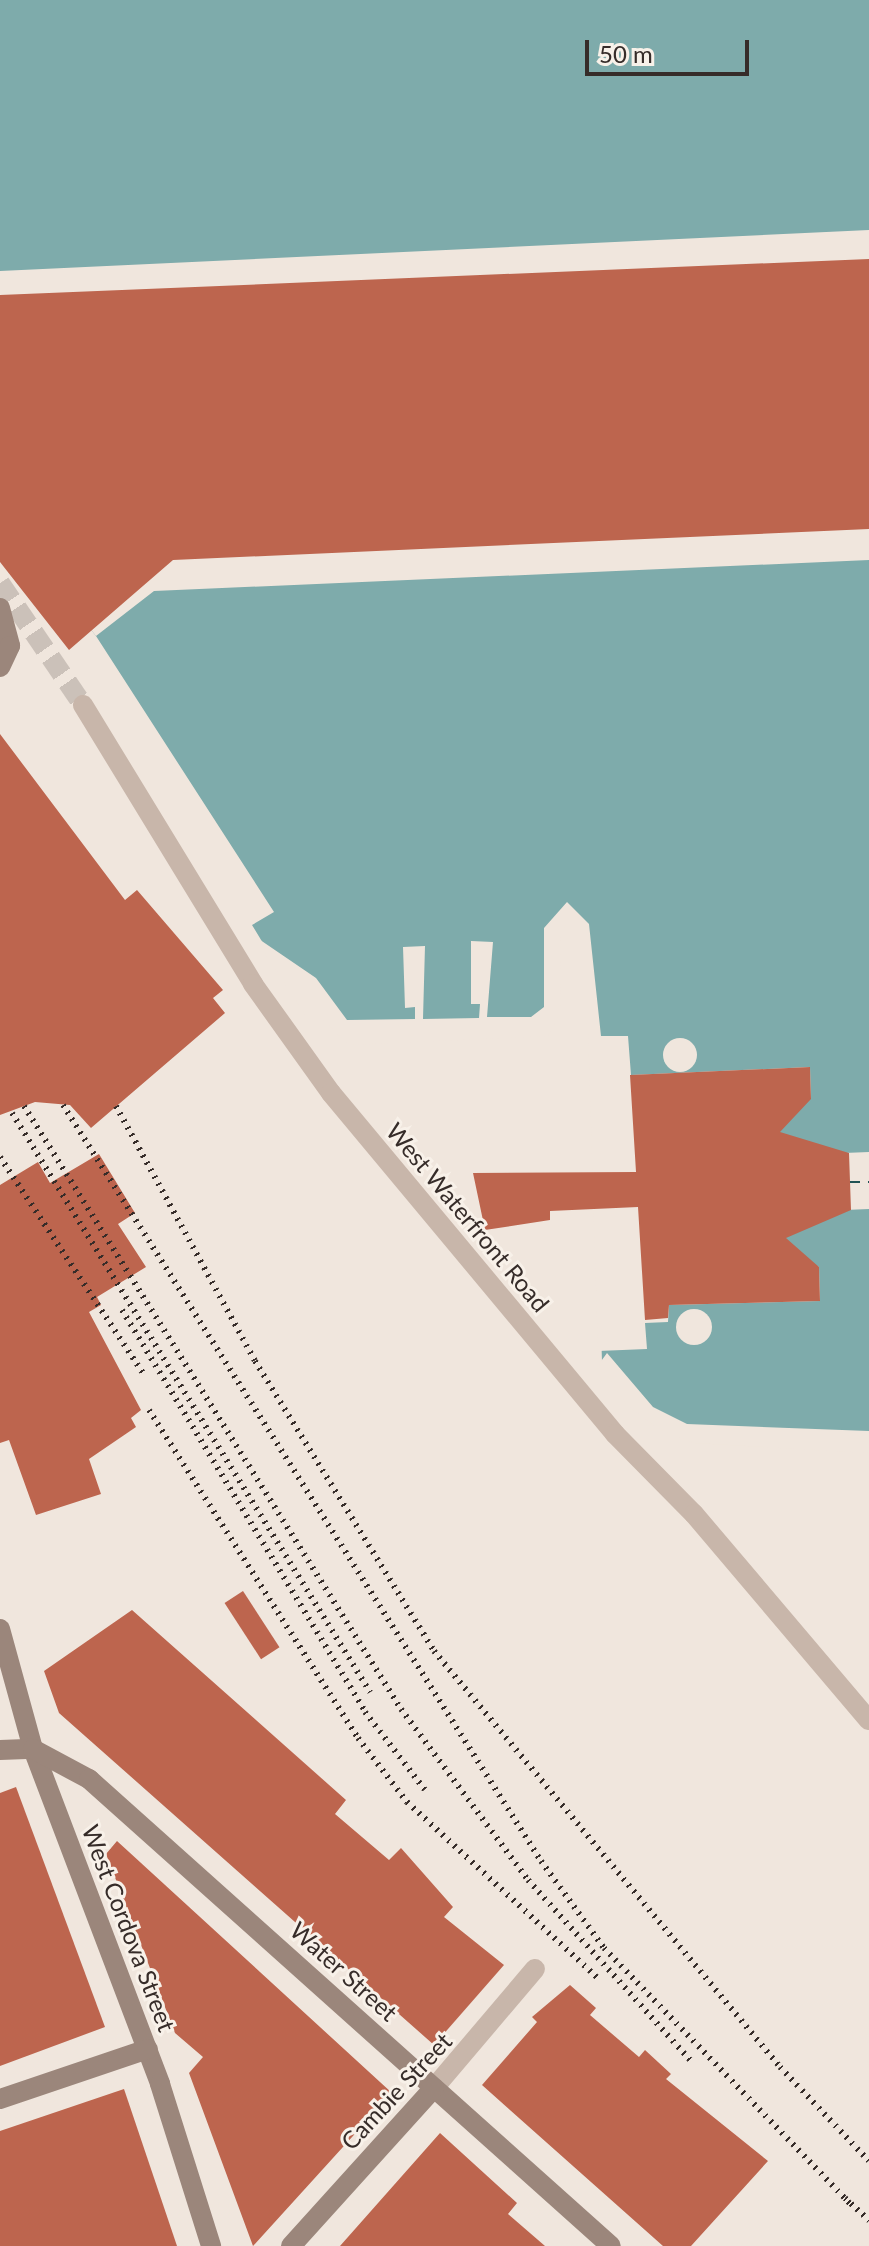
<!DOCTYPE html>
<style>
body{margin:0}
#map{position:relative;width:869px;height:2246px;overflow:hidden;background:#f0e6dd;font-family:Lato,sans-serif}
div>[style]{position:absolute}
.water>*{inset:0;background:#7eabab}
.pier>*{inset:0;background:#f0e6dd}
.round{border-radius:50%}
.ferry>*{height:2px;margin-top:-1px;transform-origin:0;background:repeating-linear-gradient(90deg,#215354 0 10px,transparent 0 18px)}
.building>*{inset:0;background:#bd654e;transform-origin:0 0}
.street-tunnel>*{height:20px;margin-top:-10px;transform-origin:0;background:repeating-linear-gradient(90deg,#cbc1b9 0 20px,transparent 0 30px)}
.street>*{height:20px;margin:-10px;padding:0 10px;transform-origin:10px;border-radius:10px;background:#c8b6aa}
.secondary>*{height:20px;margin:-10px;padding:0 10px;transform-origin:10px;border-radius:10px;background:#9b867b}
.rail>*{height:6px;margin-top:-3px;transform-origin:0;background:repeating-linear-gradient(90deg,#362c29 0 2px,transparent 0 8px)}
span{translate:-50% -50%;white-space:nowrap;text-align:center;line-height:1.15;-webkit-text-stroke:6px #f8f1e9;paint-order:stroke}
.street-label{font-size:24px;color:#362c29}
.scale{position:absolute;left:585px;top:40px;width:164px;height:36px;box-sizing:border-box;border:4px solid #362c29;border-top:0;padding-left:10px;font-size:24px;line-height:28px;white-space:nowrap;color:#362c29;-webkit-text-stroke:6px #f8f1e9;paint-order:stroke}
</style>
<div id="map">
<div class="water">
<i style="clip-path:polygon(0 0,869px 0,869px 1449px,659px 1425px,602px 1362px,592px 1029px,581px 930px,573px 919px,556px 930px,554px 1023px,350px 1041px,275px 963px,252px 925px,274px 912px,96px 636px,0 517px)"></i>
</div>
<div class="pier">
<i style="clip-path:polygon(869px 230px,869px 560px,154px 591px,96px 636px,0 517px,0 271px)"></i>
<i style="clip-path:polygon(567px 902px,589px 924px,601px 1036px,628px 1036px,631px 1075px,810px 1067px,811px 1099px,694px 1104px,697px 1159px,869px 1152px,869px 1209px,700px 1216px,819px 1267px,820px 1301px,669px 1305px,668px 1322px,645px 1323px,647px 1349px,598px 1351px,588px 1030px,570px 922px,560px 931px,561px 1012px,548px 1036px,349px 1045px,321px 1018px,310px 1022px,253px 935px,316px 978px,347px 1020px,415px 1019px,415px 1007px,405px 1008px,403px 947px,425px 946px,423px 1019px,479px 1018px,480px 1004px,471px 1004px,471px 941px,493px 942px,487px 1017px,531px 1017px,544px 1007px,544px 928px)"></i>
<i class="round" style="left:663px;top:1038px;width:34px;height:34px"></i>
<i class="round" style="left:676px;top:1309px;width:36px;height:36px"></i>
<i style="clip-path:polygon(607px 1353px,653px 1407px,687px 1424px,869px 1431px,869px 1453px,694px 1443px,657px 1428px,627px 1405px,599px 1364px)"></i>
</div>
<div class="ferry">
<i style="left:850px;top:1182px;width:19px"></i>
</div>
<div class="building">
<i style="clip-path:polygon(869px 259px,869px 529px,173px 560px,69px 650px,0 562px,0 295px)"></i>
<i style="clip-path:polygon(0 734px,125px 900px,137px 890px,223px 990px,213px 998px,225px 1013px,91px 1128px,70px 1105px,35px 1102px,0 1115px)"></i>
<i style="clip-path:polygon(810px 1067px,811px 1099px,780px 1132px,849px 1153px,851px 1210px,786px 1238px,819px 1267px,820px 1301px,669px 1305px,668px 1318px,645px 1320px,638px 1207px,550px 1211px,550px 1220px,485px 1230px,473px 1173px,636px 1172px,630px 1075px)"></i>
<i style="clip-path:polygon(99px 1154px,135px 1213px,118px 1224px,146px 1267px,97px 1297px,101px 1305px,89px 1312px,141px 1410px,131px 1418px,136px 1427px,89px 1459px,101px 1494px,36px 1515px,9px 1440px,0 1443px,0 1185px,38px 1162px,50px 1183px)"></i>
<i style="left:243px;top:1591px;width:67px;height:22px;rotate:57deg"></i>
<i style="clip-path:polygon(132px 1610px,346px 1800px,335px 1814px,389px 1860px,401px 1848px,453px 1907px,444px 1917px,504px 1965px,434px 2045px,59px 1713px,44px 1671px)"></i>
<i style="clip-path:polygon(16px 1787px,105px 2027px,0 2066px,0 1793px)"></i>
<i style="clip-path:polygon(117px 1841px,392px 2093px,253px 2246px,189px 2073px,203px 2057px,175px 2033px,106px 1854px)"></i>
<i style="clip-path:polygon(570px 1985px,596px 2008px,590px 2015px,639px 2057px,645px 2050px,671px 2074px,666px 2079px,768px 2161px,691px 2246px,663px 2246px,482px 2085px,537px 2022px,532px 2017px)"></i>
<i style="clip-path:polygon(124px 2089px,177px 2246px,0 2246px,0 2131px)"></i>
<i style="clip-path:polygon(440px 2133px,517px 2203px,508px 2214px,545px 2246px,340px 2246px)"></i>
</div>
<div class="street-tunnel">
<i style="left:0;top:583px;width:148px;rotate:55.8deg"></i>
</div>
<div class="street">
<i style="left:83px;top:705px;width:327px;rotate:58.6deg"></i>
<i style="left:253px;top:984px;width:134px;rotate:54.4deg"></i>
<i style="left:331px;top:1093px;width:444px;rotate:50.2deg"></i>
<i style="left:615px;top:1434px;width:112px;rotate:45.4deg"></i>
<i style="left:694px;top:1514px;width:270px;rotate:49.7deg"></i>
<i style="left:434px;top:2088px;width:156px;rotate:-49.7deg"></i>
</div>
<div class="secondary">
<i style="left:0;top:608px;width:39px;rotate:75deg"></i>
<i style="left:10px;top:646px;width:23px;rotate:115deg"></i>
<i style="left:0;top:1629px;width:124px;rotate:74.6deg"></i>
<i style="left:33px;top:1749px;width:358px;rotate:69.2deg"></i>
<i style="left:160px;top:2084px;width:170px;rotate:72.5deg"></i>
<i style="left:0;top:1750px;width:33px;rotate:-2deg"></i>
<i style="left:33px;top:1749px;width:64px;rotate:28.2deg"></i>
<i style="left:89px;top:1779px;width:700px;rotate:41.82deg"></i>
<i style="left:0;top:2099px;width:156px;rotate:-18.7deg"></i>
<i style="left:291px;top:2246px;width:213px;rotate:-47.9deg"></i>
</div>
<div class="rail">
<i style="left:63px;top:1105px;width:894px;rotate:57.7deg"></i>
<i style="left:541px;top:1861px;width:107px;rotate:54.1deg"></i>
<i style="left:604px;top:1948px;width:356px;rotate:46.1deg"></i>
<i style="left:24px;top:1106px;width:711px;rotate:57.99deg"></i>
<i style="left:401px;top:1709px;width:213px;rotate:53.4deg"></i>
<i style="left:528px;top:1880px;width:244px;rotate:48deg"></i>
<i style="left:116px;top:1106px;width:290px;rotate:61.4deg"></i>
<i style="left:255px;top:1361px;width:341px;rotate:58.3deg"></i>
<i style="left:434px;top:1651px;width:541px;rotate:50.25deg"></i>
<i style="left:780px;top:2067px;width:129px;rotate:46.6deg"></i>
<i style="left:12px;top:1113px;width:681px;rotate:58.27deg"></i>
<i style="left:0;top:1157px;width:263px;rotate:56.5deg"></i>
<i style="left:122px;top:1310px;width:470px;rotate:58.8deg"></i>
<i style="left:365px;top:1712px;width:98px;rotate:52.4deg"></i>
<i style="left:149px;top:1410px;width:389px;rotate:57.5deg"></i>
<i style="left:358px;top:1738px;width:81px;rotate:52.6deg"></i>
<i style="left:407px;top:1802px;width:263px;rotate:42.7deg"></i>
<i style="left:845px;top:2198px;width:33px;rotate:43deg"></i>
</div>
<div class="street-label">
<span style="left:468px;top:1217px;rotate:50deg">West Waterfront Road</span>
<span style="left:129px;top:1928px;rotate:69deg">West Cordova Street</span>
<span style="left:344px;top:1971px;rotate:42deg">Water Street</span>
<span style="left:396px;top:2091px;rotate:-47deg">Cambie Street</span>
</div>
<div class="scale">50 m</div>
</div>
